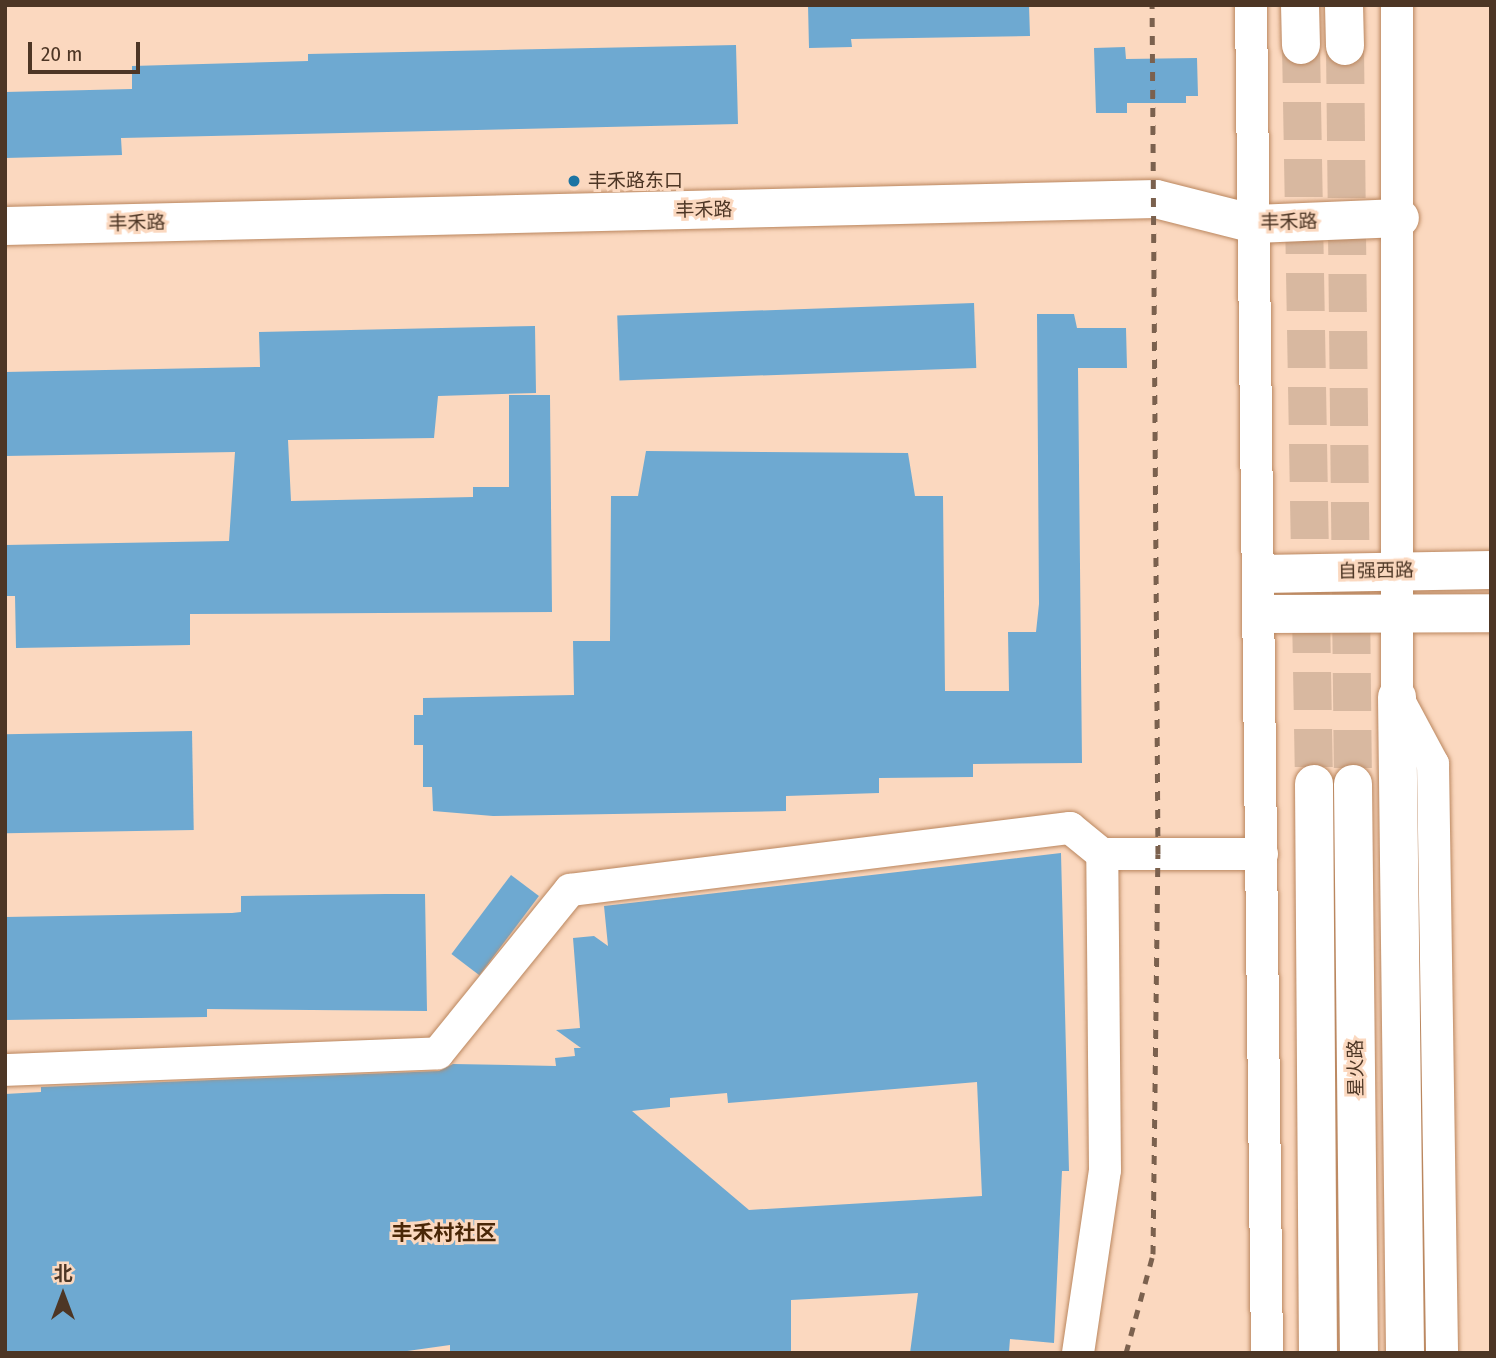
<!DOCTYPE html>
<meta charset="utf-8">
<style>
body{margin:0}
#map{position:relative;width:1496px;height:1358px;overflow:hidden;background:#fbd8bf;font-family:"Fira Sans Condensed","Noto Sans SC",sans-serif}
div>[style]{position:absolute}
.building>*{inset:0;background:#6ea9d1;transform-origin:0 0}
.primary-tunnel>*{height:38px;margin-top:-19px;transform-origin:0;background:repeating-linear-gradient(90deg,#d8b8a0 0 38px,transparent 0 57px)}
.roads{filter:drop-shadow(0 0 2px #ba865e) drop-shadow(0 0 2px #ba865e)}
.minor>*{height:32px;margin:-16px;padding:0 16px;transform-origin:16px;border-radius:16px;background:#fff}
.tertiary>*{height:38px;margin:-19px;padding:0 19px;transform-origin:19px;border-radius:19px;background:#fff}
.secondary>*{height:38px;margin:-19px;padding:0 19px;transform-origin:19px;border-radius:19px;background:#fff}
.primary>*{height:38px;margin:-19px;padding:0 19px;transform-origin:19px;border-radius:19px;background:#fff}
.rail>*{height:5px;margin-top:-2.5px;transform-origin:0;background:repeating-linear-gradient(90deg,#7b614e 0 9px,transparent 0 18px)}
.dots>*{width:19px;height:19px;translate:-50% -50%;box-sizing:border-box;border:4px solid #fbd8bf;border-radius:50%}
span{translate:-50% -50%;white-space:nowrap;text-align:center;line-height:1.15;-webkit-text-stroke:6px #fbd8bf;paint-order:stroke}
.poi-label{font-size:19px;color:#4d3625}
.left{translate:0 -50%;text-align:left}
.street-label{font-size:19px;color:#4d3625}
.neighbourhood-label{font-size:21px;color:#4a2707;font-weight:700}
.frame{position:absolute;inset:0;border:7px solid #4d3625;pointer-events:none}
.north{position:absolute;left:28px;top:1260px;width:70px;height:70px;-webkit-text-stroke:5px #fbd8bf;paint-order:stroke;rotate:0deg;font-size:19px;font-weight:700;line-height:28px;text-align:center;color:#4d3625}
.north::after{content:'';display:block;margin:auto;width:24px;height:32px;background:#4d3625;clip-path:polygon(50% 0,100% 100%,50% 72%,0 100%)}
.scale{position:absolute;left:28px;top:42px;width:112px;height:32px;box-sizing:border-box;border:4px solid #4d3625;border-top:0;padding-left:9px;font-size:21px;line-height:24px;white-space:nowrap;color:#4d3625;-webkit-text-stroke:5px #fbd8bf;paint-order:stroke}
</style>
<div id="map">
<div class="building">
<i style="clip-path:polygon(808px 5px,1029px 5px,1030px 36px,851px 39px,852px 47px,809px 48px)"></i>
<i style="clip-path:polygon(736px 45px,738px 124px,121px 138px,122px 155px,5px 158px,5px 92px,132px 89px,132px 66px,308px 61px,308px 54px)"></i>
<i style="clip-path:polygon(1125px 47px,1126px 59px,1197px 58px,1198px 96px,1186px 96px,1186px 103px,1127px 103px,1127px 113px,1096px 113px,1094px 48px)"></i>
<i style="left:974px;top:303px;width:65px;height:357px;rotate:88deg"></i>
<i style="clip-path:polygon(1037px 314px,1074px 314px,1077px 328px,1126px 328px,1127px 368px,1078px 368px,1082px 763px,973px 764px,973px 777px,879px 778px,879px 793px,786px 796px,786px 811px,493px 816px,433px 811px,432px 787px,423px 787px,423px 745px,414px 745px,414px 715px,423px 715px,423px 698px,574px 695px,573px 641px,610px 641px,611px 496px,638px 496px,646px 451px,908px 453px,915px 496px,943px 496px,945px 691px,1009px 691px,1008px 632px,1036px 632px,1039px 604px)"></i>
<i style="clip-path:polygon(535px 326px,536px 393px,438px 396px,434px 438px,288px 440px,291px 501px,473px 497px,473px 487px,509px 487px,509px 395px,550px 395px,552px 612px,190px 614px,190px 645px,16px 648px,15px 596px,5px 596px,5px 545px,229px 541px,235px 452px,5px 456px,5px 372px,260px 367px,259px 332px)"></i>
<i style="left:192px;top:731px;width:99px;height:187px;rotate:89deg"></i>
<i style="clip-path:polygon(evenodd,1061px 853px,1069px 1171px,1062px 1171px,1054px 1343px,1010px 1339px,1009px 1352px,910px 1353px,918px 1293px,791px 1300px,791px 1353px,450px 1353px,450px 1345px,393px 1353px,5px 1353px,5px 1094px,41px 1092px,41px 1087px,439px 1071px,453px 1064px,556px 1066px,555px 1058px,575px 1056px,574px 1048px,581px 1048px,556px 1030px,580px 1028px,573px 938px,594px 936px,608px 946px,604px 906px,1061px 853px,977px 1082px,982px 1196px,749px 1210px,632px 1111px,670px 1107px,670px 1098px,727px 1093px,728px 1103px,977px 1082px)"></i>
<i style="left:511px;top:875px;width:35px;height:99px;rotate:37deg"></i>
<i style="clip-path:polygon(386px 894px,425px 894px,427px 1011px,207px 1009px,207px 1017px,5px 1020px,5px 917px,232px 913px,241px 912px,241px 896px)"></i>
</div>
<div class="primary-tunnel">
<i style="left:1301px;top:45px;width:739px;rotate:88.99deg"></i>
<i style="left:1345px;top:46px;width:738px;rotate:89.38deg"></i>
</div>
<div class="roads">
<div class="minor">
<i style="left:1251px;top:5px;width:1348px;rotate:89.32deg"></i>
<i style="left:1397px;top:5px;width:692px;rotate:90deg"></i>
<i style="left:1397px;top:697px;width:76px;rotate:61.8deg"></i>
<i style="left:1433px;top:764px;width:589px;rotate:89.12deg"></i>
<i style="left:5px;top:1070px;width:433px;rotate:-2.2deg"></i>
<i style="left:438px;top:1053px;width:210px;rotate:-51deg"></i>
<i style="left:570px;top:890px;width:504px;rotate:-7.07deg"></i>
<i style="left:1070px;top:828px;width:41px;rotate:39.1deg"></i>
<i style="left:1102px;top:854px;width:160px"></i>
<i style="left:1078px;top:1353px;width:185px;rotate:-81.6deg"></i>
<i style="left:1105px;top:1170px;width:316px;rotate:-90.5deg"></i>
</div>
<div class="tertiary">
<i style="left:1397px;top:697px;width:656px;rotate:89.3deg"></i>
</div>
<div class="secondary">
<i style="left:5px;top:226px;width:1151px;rotate:-1.34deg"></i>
<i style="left:1156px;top:199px;width:102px;rotate:14.2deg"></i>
<i style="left:1255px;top:224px;width:145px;rotate:-2.4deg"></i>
<i style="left:1261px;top:574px;width:230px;rotate:-1deg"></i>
<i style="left:1261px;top:614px;width:230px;rotate:-0.2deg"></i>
</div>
<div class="primary">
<i style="left:1300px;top:5px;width:40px;rotate:88.6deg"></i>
<i style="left:1344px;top:5px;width:41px;rotate:88.6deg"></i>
<i style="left:1314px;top:784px;width:569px;rotate:89.6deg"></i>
<i style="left:1353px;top:784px;width:569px;rotate:89.4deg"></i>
</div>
</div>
<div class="rail">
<i style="left:1126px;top:1353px;width:103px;rotate:-74.7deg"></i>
<i style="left:1153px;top:1254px;width:400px;rotate:-89.3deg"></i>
<i style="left:1158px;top:854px;width:849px;rotate:-90.4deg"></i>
</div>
<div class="dots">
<i style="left:574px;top:181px;background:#1c74a3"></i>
</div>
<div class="poi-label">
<span class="left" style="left:588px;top:181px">丰禾路东口</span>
</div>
<div class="street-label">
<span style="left:704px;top:210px;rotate:-1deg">丰禾路</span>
<span style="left:1289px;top:222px;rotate:-1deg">丰禾路</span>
<span style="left:137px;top:223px;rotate:-1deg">丰禾路</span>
<span style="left:1376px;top:571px;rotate:-1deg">自强西路</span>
<span style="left:1356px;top:1068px;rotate:-91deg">星火路</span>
</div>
<div class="neighbourhood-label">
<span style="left:444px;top:1233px">丰禾村社区</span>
</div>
<div class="frame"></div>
<div class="north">北</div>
<div class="scale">20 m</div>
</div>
